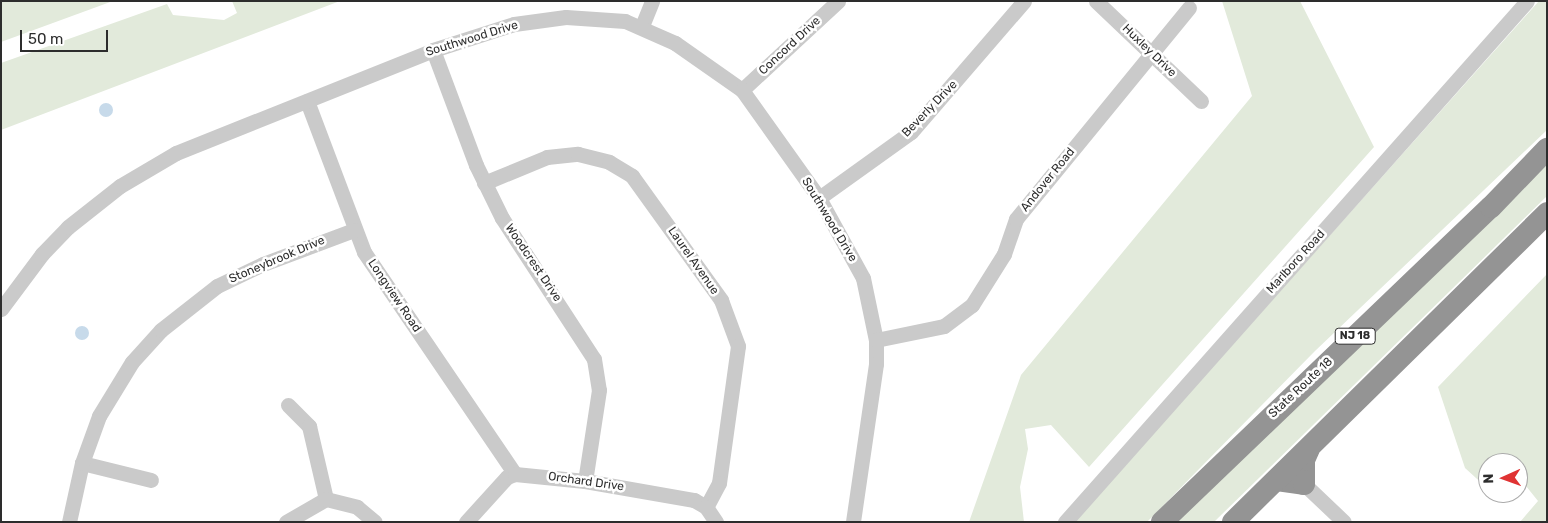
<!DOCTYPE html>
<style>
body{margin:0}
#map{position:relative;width:1548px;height:523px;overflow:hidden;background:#fff;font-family:Rubik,sans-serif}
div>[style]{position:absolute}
.green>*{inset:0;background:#e2eadb}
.water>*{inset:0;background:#c7daea}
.round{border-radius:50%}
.minor>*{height:15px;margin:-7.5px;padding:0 7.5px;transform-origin:7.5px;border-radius:7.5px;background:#cacaca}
.highway>*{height:22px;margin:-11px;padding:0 11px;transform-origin:11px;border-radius:11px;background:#949494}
span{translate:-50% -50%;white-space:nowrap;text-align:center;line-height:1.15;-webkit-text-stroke:5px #fff;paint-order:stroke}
.shield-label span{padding:1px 4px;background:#fff;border:1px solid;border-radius:4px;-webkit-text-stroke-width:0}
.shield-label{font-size:11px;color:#2d2d2d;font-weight:700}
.street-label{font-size:12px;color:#2d2d2d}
.frame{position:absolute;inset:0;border:2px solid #2d2d2d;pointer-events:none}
.north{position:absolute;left:1478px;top:453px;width:50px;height:50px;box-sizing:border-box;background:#fff;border:1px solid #ababab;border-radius:50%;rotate:268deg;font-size:14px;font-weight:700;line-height:20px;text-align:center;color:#2d2d2d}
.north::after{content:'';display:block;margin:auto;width:18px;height:22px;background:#e03333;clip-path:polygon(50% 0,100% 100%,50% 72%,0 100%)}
.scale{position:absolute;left:20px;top:30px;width:88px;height:22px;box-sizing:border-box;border:2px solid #2d2d2d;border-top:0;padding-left:6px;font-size:15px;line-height:18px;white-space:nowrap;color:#2d2d2d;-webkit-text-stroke:4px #fff;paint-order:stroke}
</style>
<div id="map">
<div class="green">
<i style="clip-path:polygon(1px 1px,113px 1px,1px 42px)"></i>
<i style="clip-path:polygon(232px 1px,340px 1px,1px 130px,1px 63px,167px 4px,173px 15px,224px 20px,237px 13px)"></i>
<i style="clip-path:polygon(1222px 1px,1300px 1px,1374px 147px,1089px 467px,1051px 425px,1025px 429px,1028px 449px,1020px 487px,1024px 522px,969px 522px,1021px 375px,1252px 96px)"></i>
<i style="clip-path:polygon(1539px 1px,1547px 1px,1547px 130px,1315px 351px,1147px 522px,1074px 522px)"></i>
<i style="clip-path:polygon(1547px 158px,1547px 196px,1214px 522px,1177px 522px)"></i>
<i style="clip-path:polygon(1547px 274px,1547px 522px,1520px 522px,1538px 501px,1518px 476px,1518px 463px,1488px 463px,1487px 488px,1465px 468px,1438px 387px)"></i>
</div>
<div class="water">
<i class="round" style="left:99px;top:103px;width:14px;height:14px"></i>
<i class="round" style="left:75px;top:326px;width:14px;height:14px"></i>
</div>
<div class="minor">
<i style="left:1096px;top:1px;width:145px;rotate:43.6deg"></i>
<i style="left:642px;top:26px;width:27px;rotate:-68deg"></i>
<i style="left:433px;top:50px;width:123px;rotate:69.5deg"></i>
<i style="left:476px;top:165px;width:59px;rotate:63.9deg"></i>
<i style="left:502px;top:218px;width:168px;rotate:56.9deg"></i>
<i style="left:594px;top:359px;width:31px;rotate:81deg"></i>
<i style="left:599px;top:390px;width:92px;rotate:98.7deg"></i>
<i style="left:742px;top:90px;width:131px;rotate:-42.8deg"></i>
<i style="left:307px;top:101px;width:161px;rotate:69.3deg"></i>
<i style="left:364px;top:252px;width:268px;rotate:55.8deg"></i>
<i style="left:484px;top:183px;width:68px;rotate:-22.4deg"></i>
<i style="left:547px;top:157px;width:31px;rotate:-6deg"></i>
<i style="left:578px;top:154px;width:32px;rotate:14deg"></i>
<i style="left:609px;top:162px;width:27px;rotate:31deg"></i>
<i style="left:632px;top:176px;width:153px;rotate:54.3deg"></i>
<i style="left:721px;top:300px;width:49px;rotate:69.7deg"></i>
<i style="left:738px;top:346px;width:138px;rotate:97.9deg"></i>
<i style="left:719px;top:483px;width:27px;rotate:118deg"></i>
<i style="left:819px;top:198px;width:113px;rotate:-35.7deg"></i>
<i style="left:911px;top:132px;width:173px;rotate:-49.2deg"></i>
<i style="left:1px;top:309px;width:69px;rotate:-53.3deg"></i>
<i style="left:42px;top:254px;width:37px;rotate:-46deg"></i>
<i style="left:68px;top:227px;width:66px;rotate:-38.3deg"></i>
<i style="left:120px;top:186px;width:65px;rotate:-30.5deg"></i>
<i style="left:176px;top:153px;width:277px;rotate:-21.8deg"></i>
<i style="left:433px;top:50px;width:85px;rotate:-17.8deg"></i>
<i style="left:514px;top:24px;width:52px;rotate:-7.7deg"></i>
<i style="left:566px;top:17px;width:59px;rotate:3.9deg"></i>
<i style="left:625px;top:21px;width:55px;rotate:23.7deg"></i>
<i style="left:675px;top:43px;width:82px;rotate:35deg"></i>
<i style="left:742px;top:90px;width:133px;rotate:54.5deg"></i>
<i style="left:819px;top:198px;width:91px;rotate:61.2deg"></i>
<i style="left:863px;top:278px;width:63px;rotate:78.2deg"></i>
<i style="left:876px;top:340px;width:24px;rotate:90deg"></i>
<i style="left:876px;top:364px;width:160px;rotate:98.3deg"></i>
<i style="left:876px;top:340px;width:69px;rotate:-11.6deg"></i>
<i style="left:944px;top:326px;width:35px;rotate:-37deg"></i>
<i style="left:972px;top:305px;width:60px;rotate:-57.9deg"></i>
<i style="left:1004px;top:254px;width:37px;rotate:-71deg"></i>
<i style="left:1016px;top:219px;width:273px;rotate:-50.7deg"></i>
<i style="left:288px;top:405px;width:30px;rotate:45deg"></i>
<i style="left:309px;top:426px;width:75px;rotate:76.9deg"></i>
<i style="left:82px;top:463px;width:71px;rotate:13.8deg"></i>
<i style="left:1304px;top:484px;width:55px;rotate:43.5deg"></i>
<i style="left:69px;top:522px;width:60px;rotate:-77.6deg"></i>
<i style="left:82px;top:463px;width:50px;rotate:-70.1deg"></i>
<i style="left:99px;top:416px;width:63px;rotate:-58.6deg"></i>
<i style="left:132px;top:362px;width:43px;rotate:-47.8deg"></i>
<i style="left:161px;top:330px;width:71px;rotate:-38.2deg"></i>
<i style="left:217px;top:286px;width:51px;rotate:-25.6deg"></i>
<i style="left:263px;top:264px;width:97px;rotate:-20.5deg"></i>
<i style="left:286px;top:522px;width:46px;rotate:-29.9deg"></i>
<i style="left:326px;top:499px;width:32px;rotate:14deg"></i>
<i style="left:357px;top:507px;width:23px;rotate:40deg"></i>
<i style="left:466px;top:522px;width:61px;rotate:-47.7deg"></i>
<i style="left:507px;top:477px;width:9px;rotate:-21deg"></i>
<i style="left:515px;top:474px;width:70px;rotate:5.7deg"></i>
<i style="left:585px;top:481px;width:111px;rotate:9.9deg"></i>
<i style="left:694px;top:500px;width:14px;rotate:30deg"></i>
<i style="left:706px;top:507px;width:18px;rotate:56deg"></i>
<i style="left:1065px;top:522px;width:696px;rotate:-48.43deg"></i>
</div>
<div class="highway">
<i style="left:1277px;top:480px;width:27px;rotate:8deg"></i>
<i style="left:1304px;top:484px;width:24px;rotate:-90deg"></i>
<i style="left:1304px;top:460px;width:12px;rotate:-66deg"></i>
<i style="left:1162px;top:522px;width:455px;rotate:-43.8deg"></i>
<i style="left:1491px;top:207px;width:81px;rotate:-46deg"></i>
<i style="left:1233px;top:522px;width:441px;rotate:-44.5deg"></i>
</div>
<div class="shield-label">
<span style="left:1355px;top:336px">NJ 18</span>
</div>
<div class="street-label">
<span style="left:472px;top:39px;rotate:-17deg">Southwood Drive</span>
<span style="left:790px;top:46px;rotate:-43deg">Concord Drive</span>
<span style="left:1149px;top:51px;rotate:44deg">Huxley Drive</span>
<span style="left:930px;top:109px;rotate:-46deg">Beverly Drive</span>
<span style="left:1048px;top:180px;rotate:-51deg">Andover Road</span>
<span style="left:829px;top:220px;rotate:59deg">Southwood Drive</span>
<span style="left:277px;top:260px;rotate:-23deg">Stoneybrook Drive</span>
<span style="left:693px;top:261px;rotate:55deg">Laurel Avenue</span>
<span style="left:1296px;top:262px;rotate:-48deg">Marlboro Road</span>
<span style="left:533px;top:263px;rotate:56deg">Woodcrest Drive</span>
<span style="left:394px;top:296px;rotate:56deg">Longview Road</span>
<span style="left:1301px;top:388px;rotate:-43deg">State Route 18</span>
<span style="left:586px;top:482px;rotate:8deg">Orchard Drive</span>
</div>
<div class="frame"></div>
<div class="north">N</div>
<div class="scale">50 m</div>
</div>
